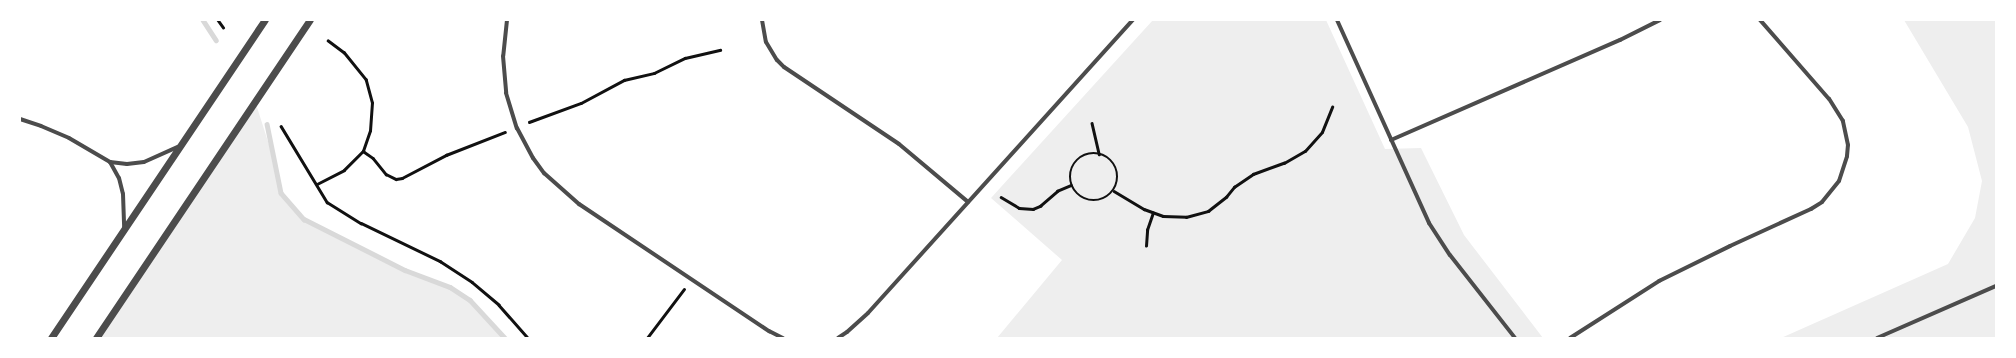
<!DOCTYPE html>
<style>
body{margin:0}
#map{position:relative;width:2016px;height:358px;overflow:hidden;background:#fff;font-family:"IBM Plex Serif",serif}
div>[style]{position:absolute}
.green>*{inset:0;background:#eee}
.stream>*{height:4.5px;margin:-2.25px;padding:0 2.25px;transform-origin:2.25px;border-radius:2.25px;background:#d9d9d9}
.path>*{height:2.5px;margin:-1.25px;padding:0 1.25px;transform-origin:1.25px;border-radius:1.25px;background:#111}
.path>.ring{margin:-1.25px;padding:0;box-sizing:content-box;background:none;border:2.5px solid #111;border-radius:50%}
.minor>*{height:4px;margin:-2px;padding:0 2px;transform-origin:2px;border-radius:2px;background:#4c4c4c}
.tertiary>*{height:7px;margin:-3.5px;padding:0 3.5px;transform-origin:3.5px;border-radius:3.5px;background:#4c4c4c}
span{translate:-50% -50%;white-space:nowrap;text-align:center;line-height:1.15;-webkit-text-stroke:4px #fff;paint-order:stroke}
.frame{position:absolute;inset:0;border:21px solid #fff;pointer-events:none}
</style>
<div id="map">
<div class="green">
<i style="clip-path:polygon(1153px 20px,1326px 20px,1385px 149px,1421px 148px,1464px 235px,1543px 338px,997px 338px,1062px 260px,991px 198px)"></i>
<i style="clip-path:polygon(1904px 20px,1996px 20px,1996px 338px,1781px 338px,1948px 264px,1975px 218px,1982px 181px,1968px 127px)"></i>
<i style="clip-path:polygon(256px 104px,278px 173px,281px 193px,304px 219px,405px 270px,450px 287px,470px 300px,505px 338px,98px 338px)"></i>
</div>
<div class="stream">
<i style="left:203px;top:20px;width:24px;rotate:57deg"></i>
<i style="left:267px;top:124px;width:70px;rotate:78.5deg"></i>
<i style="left:281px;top:193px;width:35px;rotate:49deg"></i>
<i style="left:304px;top:219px;width:113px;rotate:26.8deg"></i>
<i style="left:405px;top:270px;width:48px;rotate:20.7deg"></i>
<i style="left:450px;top:287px;width:24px;rotate:33deg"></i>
<i style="left:470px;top:300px;width:52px;rotate:47.4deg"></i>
</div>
<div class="path">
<i style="left:218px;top:20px;width:9px;rotate:54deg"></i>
<i style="left:529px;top:122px;width:55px;rotate:-20.1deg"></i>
<i style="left:581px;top:103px;width:49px;rotate:-28.1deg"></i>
<i style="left:624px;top:80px;width:31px;rotate:-13deg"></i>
<i style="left:654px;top:73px;width:34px;rotate:-26deg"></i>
<i style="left:685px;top:58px;width:36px;rotate:-13deg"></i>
<i style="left:1092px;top:123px;width:32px;rotate:77deg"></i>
<i style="left:281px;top:126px;width:89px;rotate:58.8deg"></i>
<i style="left:327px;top:202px;width:40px;rotate:32deg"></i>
<i style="left:361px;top:223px;width:88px;rotate:25.7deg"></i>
<i style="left:440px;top:261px;width:38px;rotate:33deg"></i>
<i style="left:472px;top:282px;width:35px;rotate:40deg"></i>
<i style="left:499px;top:305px;width:44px;rotate:48.7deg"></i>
<i style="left:363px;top:151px;width:12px;rotate:35deg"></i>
<i style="left:373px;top:158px;width:21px;rotate:51deg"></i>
<i style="left:386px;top:174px;width:11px;rotate:27deg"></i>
<i style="left:396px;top:179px;width:6px;rotate:-9deg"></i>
<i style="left:402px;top:178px;width:50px;rotate:-27.6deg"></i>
<i style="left:446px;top:155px;width:63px;rotate:-21.3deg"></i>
<i class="ring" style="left:1070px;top:153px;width:45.5px;height:45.5px"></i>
<i style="left:317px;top:184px;width:30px;rotate:-27deg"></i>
<i style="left:344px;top:170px;width:27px;rotate:-45deg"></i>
<i style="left:363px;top:151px;width:21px;rotate:-71deg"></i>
<i style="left:370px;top:131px;width:28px;rotate:-86deg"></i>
<i style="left:372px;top:103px;width:24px;rotate:-105deg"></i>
<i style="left:366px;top:80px;width:35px;rotate:-129deg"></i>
<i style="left:344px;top:53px;width:20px;rotate:-143deg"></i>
<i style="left:1114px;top:191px;width:35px;rotate:31deg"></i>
<i style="left:1144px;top:209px;width:20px;rotate:20deg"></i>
<i style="left:1163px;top:216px;width:23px;rotate:2deg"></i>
<i style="left:1186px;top:217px;width:23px;rotate:-15deg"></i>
<i style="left:1208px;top:211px;width:23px;rotate:-38deg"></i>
<i style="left:1226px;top:197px;width:13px;rotate:-51deg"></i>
<i style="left:1234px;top:187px;width:23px;rotate:-34deg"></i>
<i style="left:1253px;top:174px;width:33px;rotate:-20deg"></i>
<i style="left:1284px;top:163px;width:24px;rotate:-30deg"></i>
<i style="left:1305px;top:151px;width:25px;rotate:-48deg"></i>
<i style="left:1322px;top:132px;width:27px;rotate:-68deg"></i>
<i style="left:1001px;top:197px;width:21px;rotate:31deg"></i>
<i style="left:1019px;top:208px;width:14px;rotate:4deg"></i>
<i style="left:1033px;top:209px;width:8px;rotate:-23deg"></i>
<i style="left:1040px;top:206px;width:23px;rotate:-41deg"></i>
<i style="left:1057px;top:191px;width:15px;rotate:-23deg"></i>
<i style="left:1146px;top:246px;width:16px;rotate:-86deg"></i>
<i style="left:1147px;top:230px;width:18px;rotate:-71deg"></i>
<i style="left:647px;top:338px;width:61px;rotate:-52.9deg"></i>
</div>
<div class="minor">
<i style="left:507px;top:20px;width:36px;rotate:96deg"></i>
<i style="left:503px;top:56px;width:37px;rotate:85deg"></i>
<i style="left:506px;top:93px;width:37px;rotate:73deg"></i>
<i style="left:517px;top:128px;width:34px;rotate:62deg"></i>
<i style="left:533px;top:158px;width:19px;rotate:54deg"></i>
<i style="left:544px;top:173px;width:47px;rotate:41.5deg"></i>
<i style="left:579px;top:204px;width:229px;rotate:33.8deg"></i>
<i style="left:769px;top:331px;width:16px;rotate:27deg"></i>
<i style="left:762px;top:20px;width:22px;rotate:80deg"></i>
<i style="left:766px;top:42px;width:21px;rotate:59deg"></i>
<i style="left:777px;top:60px;width:10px;rotate:45deg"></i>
<i style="left:784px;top:67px;width:138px;rotate:33.8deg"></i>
<i style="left:899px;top:144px;width:90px;rotate:40deg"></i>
<i style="left:1337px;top:20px;width:223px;rotate:65.6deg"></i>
<i style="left:1429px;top:223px;width:38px;rotate:57deg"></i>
<i style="left:1450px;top:255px;width:105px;rotate:51.9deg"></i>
<i style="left:20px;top:119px;width:22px;rotate:18deg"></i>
<i style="left:41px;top:126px;width:30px;rotate:23deg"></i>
<i style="left:69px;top:138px;width:48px;rotate:30.3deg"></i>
<i style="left:110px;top:162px;width:17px;rotate:7deg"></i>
<i style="left:127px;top:164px;width:17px;rotate:-7deg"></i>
<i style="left:144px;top:162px;width:37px;rotate:-24deg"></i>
<i style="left:1391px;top:140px;width:250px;rotate:-23.6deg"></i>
<i style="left:1620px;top:40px;width:45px;rotate:-26.6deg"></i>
<i style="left:110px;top:162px;width:18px;rotate:61deg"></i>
<i style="left:119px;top:178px;width:16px;rotate:76deg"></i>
<i style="left:123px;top:194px;width:34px;rotate:88deg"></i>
<i style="left:838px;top:338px;width:11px;rotate:-34deg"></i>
<i style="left:847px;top:332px;width:28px;rotate:-42deg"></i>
<i style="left:868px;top:313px;width:395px;rotate:-47.9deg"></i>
<i style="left:1570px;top:338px;width:106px;rotate:-32.6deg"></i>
<i style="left:1659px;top:281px;width:79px;rotate:-26.2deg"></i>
<i style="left:1730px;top:246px;width:89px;rotate:-24.6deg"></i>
<i style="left:1811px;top:209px;width:13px;rotate:-32deg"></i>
<i style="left:1822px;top:202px;width:27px;rotate:-51deg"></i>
<i style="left:1839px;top:181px;width:26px;rotate:-72deg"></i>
<i style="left:1847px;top:156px;width:11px;rotate:-85deg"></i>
<i style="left:1848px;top:145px;width:25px;rotate:-102deg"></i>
<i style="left:1843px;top:121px;width:26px;rotate:-122deg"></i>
<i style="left:1829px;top:99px;width:105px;rotate:-131.1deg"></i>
<i style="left:1877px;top:338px;width:130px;rotate:-23.6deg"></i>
</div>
<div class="tertiary">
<i style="left:51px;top:338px;width:383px;rotate:-56.1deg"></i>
<i style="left:96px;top:338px;width:383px;rotate:-56.1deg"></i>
</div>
<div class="frame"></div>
</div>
